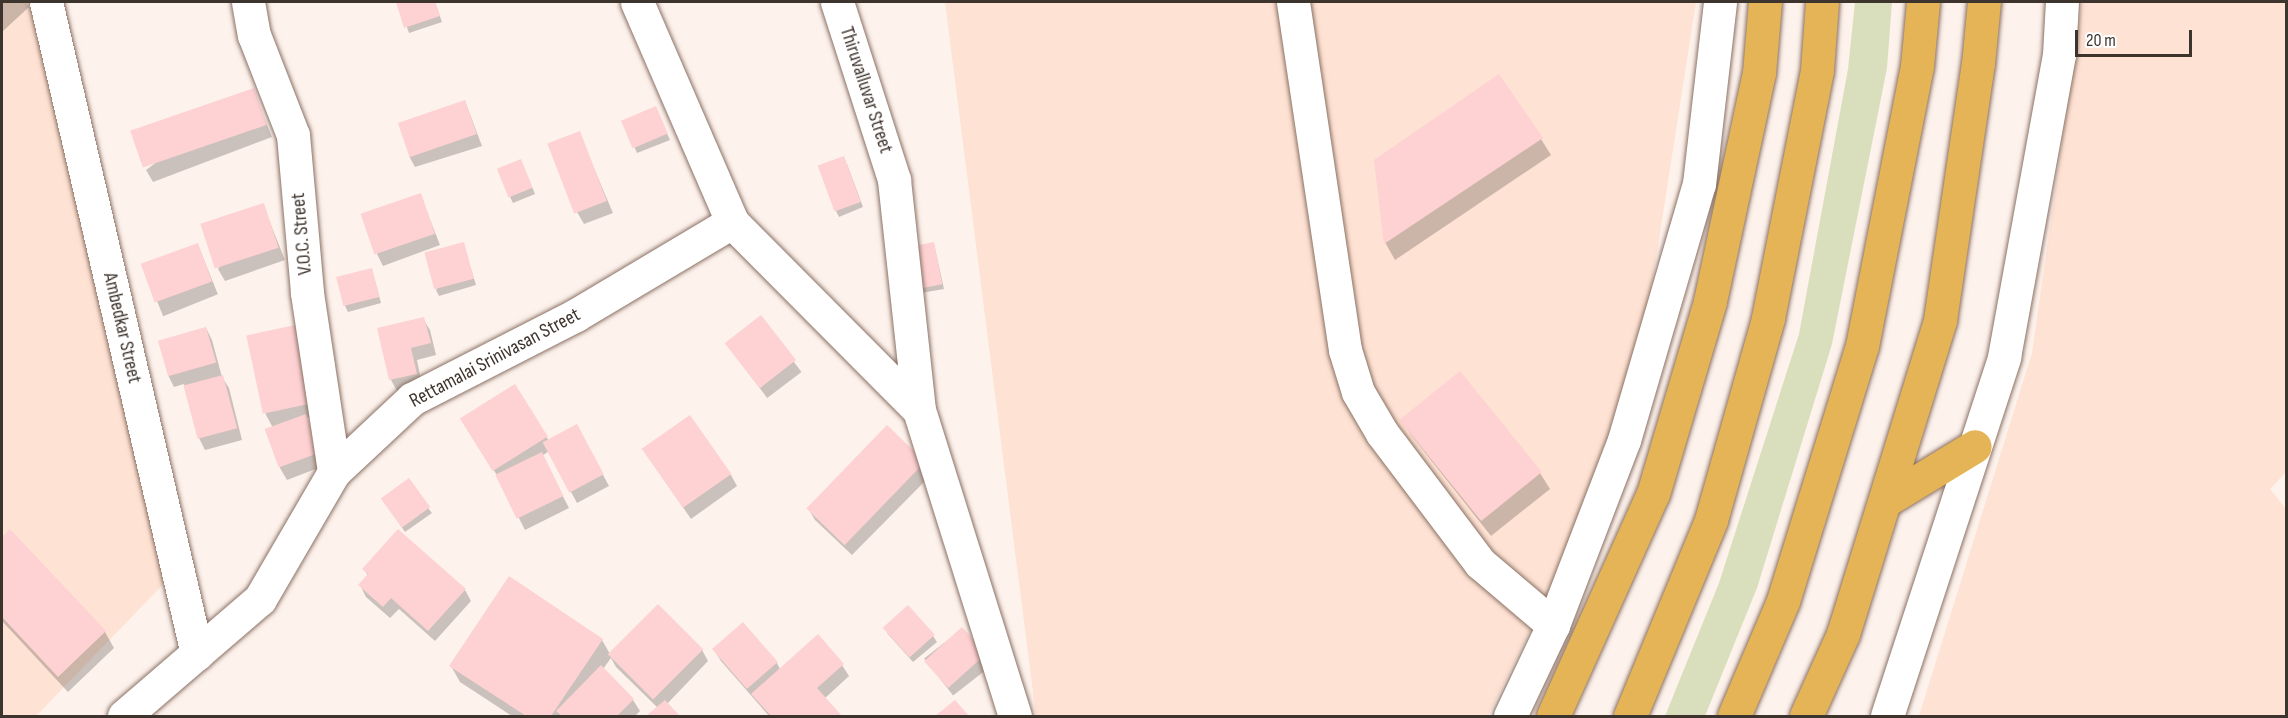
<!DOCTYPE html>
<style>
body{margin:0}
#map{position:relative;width:2288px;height:718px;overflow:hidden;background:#fdf2ec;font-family:"Sofia Sans Condensed",sans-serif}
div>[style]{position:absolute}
.built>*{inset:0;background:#fee2d3}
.green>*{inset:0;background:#d9dfbc}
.shadow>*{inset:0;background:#0003;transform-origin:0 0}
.building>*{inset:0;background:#fed1d3;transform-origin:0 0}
.roads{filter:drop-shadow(0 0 2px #8a7164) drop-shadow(0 0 2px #8a7164)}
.minor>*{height:33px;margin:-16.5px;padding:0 16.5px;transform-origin:16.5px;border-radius:16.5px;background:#fff}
.highway>*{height:33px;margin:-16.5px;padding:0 16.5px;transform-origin:16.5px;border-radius:16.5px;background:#e4b456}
span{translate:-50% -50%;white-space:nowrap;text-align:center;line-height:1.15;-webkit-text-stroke:6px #fff;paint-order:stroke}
.street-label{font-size:20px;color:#3e342e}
.frame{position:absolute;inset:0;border:3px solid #3e342e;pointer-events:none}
.scale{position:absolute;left:2075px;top:30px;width:117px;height:27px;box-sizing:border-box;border:3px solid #3e342e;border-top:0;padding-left:8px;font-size:18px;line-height:21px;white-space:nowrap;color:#3e342e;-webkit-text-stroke:4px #fff;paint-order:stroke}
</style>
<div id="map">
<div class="built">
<i style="clip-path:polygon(2px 2px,65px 2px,177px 570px,36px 716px,2px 716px)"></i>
<i style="clip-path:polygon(945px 2px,1696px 2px,1630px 425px,1488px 716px,1036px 716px)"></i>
<i style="clip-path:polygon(2082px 2px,2286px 2px,2286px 472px,2270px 489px,2286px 509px,2286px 716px,1919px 716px,2032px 353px)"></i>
</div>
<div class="green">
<i style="clip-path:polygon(1855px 2px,1892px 2px,1887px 68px,1832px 344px,1757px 588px,1705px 716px,1665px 716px,1719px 583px,1799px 334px,1848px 69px)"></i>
</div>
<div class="shadow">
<i style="clip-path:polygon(2px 2px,26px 2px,29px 7px,2px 32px)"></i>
<i style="clip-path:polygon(398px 2px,435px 2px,442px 22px,409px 33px)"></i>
<i style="clip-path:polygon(253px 90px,272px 137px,153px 182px,146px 170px)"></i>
<i style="clip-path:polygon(465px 101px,482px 146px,415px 167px,409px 156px)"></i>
<i style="clip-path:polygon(658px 114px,670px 140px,637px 153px,623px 121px)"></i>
<i style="clip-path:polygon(579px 133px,613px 213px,584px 224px,577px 212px)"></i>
<i style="clip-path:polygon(1541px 139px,1551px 155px,1395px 260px,1386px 244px,1375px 160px)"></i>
<i style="clip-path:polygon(847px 164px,863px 207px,839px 217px,836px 211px)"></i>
<i style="clip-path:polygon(523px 166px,535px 194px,513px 203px,510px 197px)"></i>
<i style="clip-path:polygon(420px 194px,440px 245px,383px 266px,377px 254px)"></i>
<i style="clip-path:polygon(263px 205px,285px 260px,225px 281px,218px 269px)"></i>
<i style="clip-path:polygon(463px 243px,476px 285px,439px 296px,436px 290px)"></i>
<i style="clip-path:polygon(934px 244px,944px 289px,921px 293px,918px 287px)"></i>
<i style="left:198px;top:245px;width:53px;height:59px;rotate:68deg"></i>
<i style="clip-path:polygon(372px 270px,381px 303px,348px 312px,345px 306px)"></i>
<i style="left:760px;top:317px;width:69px;height:43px;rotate:53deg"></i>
<i style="clip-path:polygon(423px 319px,430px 330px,436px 355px,417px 360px,422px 385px,397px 391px,391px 380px)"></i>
<i style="clip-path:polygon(206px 328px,212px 340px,222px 377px,229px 388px,242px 440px,205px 450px,199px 438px,184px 384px,174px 387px,168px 375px)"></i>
<i style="clip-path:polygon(248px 337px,328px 413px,306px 418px,326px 465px,287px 480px,280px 468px,273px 428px,266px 415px)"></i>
<i style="clip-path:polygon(514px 386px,549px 441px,583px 438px,609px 486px,577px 503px,549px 451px,542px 456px,569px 508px,525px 530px,498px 477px,469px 430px)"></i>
<i style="clip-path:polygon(1401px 419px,1540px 473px,1550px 489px,1491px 536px,1411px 435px)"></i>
<i style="clip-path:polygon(644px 450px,731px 475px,737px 486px,691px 519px)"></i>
<i style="clip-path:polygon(924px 463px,931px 475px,852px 555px,815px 520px,808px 508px)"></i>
<i style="clip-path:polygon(386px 504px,428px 508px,432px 513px,405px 532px)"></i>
<i style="clip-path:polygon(10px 531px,105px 632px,114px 648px,68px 692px,2px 621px,2px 539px)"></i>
<i style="clip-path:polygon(364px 569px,465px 590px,471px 601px,435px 641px,399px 609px,390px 618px,366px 597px,360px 585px,368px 576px)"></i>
<i style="clip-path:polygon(510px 579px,602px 640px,610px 654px,702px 650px,708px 661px,667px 704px,678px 716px,648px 716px,658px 708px,616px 667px,611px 658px,603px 669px,633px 700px,640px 711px,635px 716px,512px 716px,460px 682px,451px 666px)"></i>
<i style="left:962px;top:629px;width:47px;height:48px;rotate:52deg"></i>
<i style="clip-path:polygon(887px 633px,933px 636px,937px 642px,913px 662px)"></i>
<i style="clip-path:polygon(714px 650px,777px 663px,780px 669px,842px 665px,849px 676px,824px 699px,840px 716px,769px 716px,721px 661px)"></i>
</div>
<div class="building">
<i style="clip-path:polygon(396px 2px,435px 2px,440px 16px,404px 28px)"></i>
<i style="clip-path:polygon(1499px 74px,1543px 138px,1384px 244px,1374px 160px)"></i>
<i style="left:254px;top:88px;width:39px;height:131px;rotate:71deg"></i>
<i style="left:465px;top:100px;width:36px;height:71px;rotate:71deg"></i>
<i style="left:656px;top:106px;width:30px;height:38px;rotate:67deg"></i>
<i style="left:580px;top:131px;width:75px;height:35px;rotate:69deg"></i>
<i style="left:844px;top:156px;width:49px;height:28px;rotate:70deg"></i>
<i style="left:521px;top:159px;width:31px;height:26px;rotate:68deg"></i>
<i style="left:421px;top:193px;width:43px;height:64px;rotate:71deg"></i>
<i style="left:264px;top:203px;width:47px;height:67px;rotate:72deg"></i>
<i style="left:464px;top:242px;width:38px;height:41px;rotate:75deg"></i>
<i style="left:934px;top:242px;width:43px;height:25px;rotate:79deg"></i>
<i style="left:198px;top:243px;width:41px;height:61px;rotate:70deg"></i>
<i style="left:372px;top:268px;width:30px;height:37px;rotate:76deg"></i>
<i style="left:761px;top:315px;width:57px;height:46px;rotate:52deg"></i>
<i style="clip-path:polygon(424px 317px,431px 343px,411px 348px,417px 374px,389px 380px,377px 328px)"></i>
<i style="left:305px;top:323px;width:80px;height:60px;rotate:78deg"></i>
<i style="left:206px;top:327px;width:37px;height:50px;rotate:74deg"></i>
<i style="left:1460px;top:371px;width:130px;height:78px;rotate:51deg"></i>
<i style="left:223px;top:375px;width:55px;height:41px;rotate:75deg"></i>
<i style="left:515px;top:384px;width:62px;height:65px;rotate:58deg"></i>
<i style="left:306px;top:414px;width:41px;height:44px;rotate:70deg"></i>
<i style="left:690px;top:415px;width:72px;height:59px;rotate:55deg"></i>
<i style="left:577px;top:424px;width:57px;height:39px;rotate:62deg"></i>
<i style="left:887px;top:425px;width:53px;height:116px;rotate:44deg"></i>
<i style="left:542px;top:452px;width:49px;height:52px;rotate:64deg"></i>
<i style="left:409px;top:478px;width:36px;height:35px;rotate:54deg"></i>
<i style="clip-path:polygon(10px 529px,106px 631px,58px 677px,2px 617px,2px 537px)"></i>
<i style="clip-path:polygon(398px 529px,466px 589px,428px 631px,391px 598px,383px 607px,358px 585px,368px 574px,362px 569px)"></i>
<i style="clip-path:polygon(509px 576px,603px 639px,551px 716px,526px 716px,449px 666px)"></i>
<i style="left:658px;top:604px;width:64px;height:71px;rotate:45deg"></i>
<i style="left:908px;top:605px;width:40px;height:34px;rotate:48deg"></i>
<i style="left:743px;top:622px;width:53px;height:41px;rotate:49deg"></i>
<i style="left:962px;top:627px;width:36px;height:51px;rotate:48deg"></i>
<i style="clip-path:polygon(818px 634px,844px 664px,817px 688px,842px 716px,771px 716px,751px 694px)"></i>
<i style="clip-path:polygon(601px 665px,634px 699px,617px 716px,562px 716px,556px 711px)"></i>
<i style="clip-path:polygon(665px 700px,680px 716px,646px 716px)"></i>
<i style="clip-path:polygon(955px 700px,969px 716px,935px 716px)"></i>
</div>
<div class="roads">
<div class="minor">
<i style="left:46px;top:2px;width:669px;rotate:76.96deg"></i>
<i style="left:248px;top:2px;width:34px;rotate:80deg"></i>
<i style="left:254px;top:35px;width:107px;rotate:68.7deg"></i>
<i style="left:293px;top:135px;width:159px;rotate:84.9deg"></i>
<i style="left:307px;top:293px;width:181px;rotate:81.4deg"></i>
<i style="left:637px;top:2px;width:240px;rotate:66.6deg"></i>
<i style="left:732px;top:222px;width:265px;rotate:45.2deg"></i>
<i style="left:837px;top:2px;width:187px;rotate:72.2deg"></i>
<i style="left:894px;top:180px;width:231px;rotate:83.8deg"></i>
<i style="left:919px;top:410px;width:321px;rotate:72.6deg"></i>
<i style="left:1293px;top:2px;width:352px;rotate:81.5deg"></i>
<i style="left:1345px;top:350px;width:44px;rotate:72.8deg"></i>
<i style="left:1358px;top:392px;width:48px;rotate:59.7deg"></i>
<i style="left:1382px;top:433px;width:163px;rotate:53deg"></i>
<i style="left:1480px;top:563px;width:96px;rotate:40.3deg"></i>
<i style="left:124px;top:716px;width:179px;rotate:-40.7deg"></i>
<i style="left:260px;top:599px;width:147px;rotate:-59.8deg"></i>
<i style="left:334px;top:472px;width:107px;rotate:-43.1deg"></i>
<i style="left:412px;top:399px;width:184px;rotate:-27.1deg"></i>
<i style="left:576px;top:315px;width:182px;rotate:-30.8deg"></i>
<i style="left:1510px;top:716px;width:101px;rotate:-64.7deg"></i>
<i style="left:1553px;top:625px;width:198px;rotate:-69deg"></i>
<i style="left:1624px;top:440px;width:267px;rotate:-73.7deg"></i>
<i style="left:1699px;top:184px;width:183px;rotate:-83.4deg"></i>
<i style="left:1887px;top:716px;width:378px;rotate:-71.9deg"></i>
<i style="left:2004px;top:357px;width:307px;rotate:-79.7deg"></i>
<i style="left:2059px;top:55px;width:53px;rotate:-86.8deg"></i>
</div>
<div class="highway">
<i style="left:1885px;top:501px;width:105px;rotate:-31.4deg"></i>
<i style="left:1553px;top:716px;width:243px;rotate:-65.8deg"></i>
<i style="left:1653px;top:494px;width:201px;rotate:-73.5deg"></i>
<i style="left:1710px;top:301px;width:233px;rotate:-77.9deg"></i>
<i style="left:1759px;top:73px;width:71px;rotate:-85.2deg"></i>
<i style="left:1630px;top:716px;width:212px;rotate:-67.5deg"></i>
<i style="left:1711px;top:520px;width:210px;rotate:-74.2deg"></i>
<i style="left:1768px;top:318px;width:253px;rotate:-78.8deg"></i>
<i style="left:1817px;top:70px;width:68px;rotate:-85.8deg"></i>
<i style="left:1734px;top:716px;width:125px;rotate:-66.9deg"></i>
<i style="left:1783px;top:601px;width:267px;rotate:-72.8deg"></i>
<i style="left:1862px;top:346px;width:285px;rotate:-78.9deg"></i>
<i style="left:1917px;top:66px;width:64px;rotate:-84.6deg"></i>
<i style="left:1806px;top:716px;width:90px;rotate:-65.7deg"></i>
<i style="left:1843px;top:634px;width:329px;rotate:-72.8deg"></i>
<i style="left:1940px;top:320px;width:259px;rotate:-81.6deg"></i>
<i style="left:1978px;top:64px;width:62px;rotate:-84.5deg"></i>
</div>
</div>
<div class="street-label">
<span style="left:866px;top:90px;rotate:72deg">Thiruvalluvar Street</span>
<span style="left:302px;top:234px;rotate:-95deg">V.O.C. Street</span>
<span style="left:122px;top:328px;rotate:77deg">Ambedkar Street</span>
<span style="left:495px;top:358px;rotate:-28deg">Rettamalai Srinivasan Street</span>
</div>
<div class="frame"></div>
<div class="scale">20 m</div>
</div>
